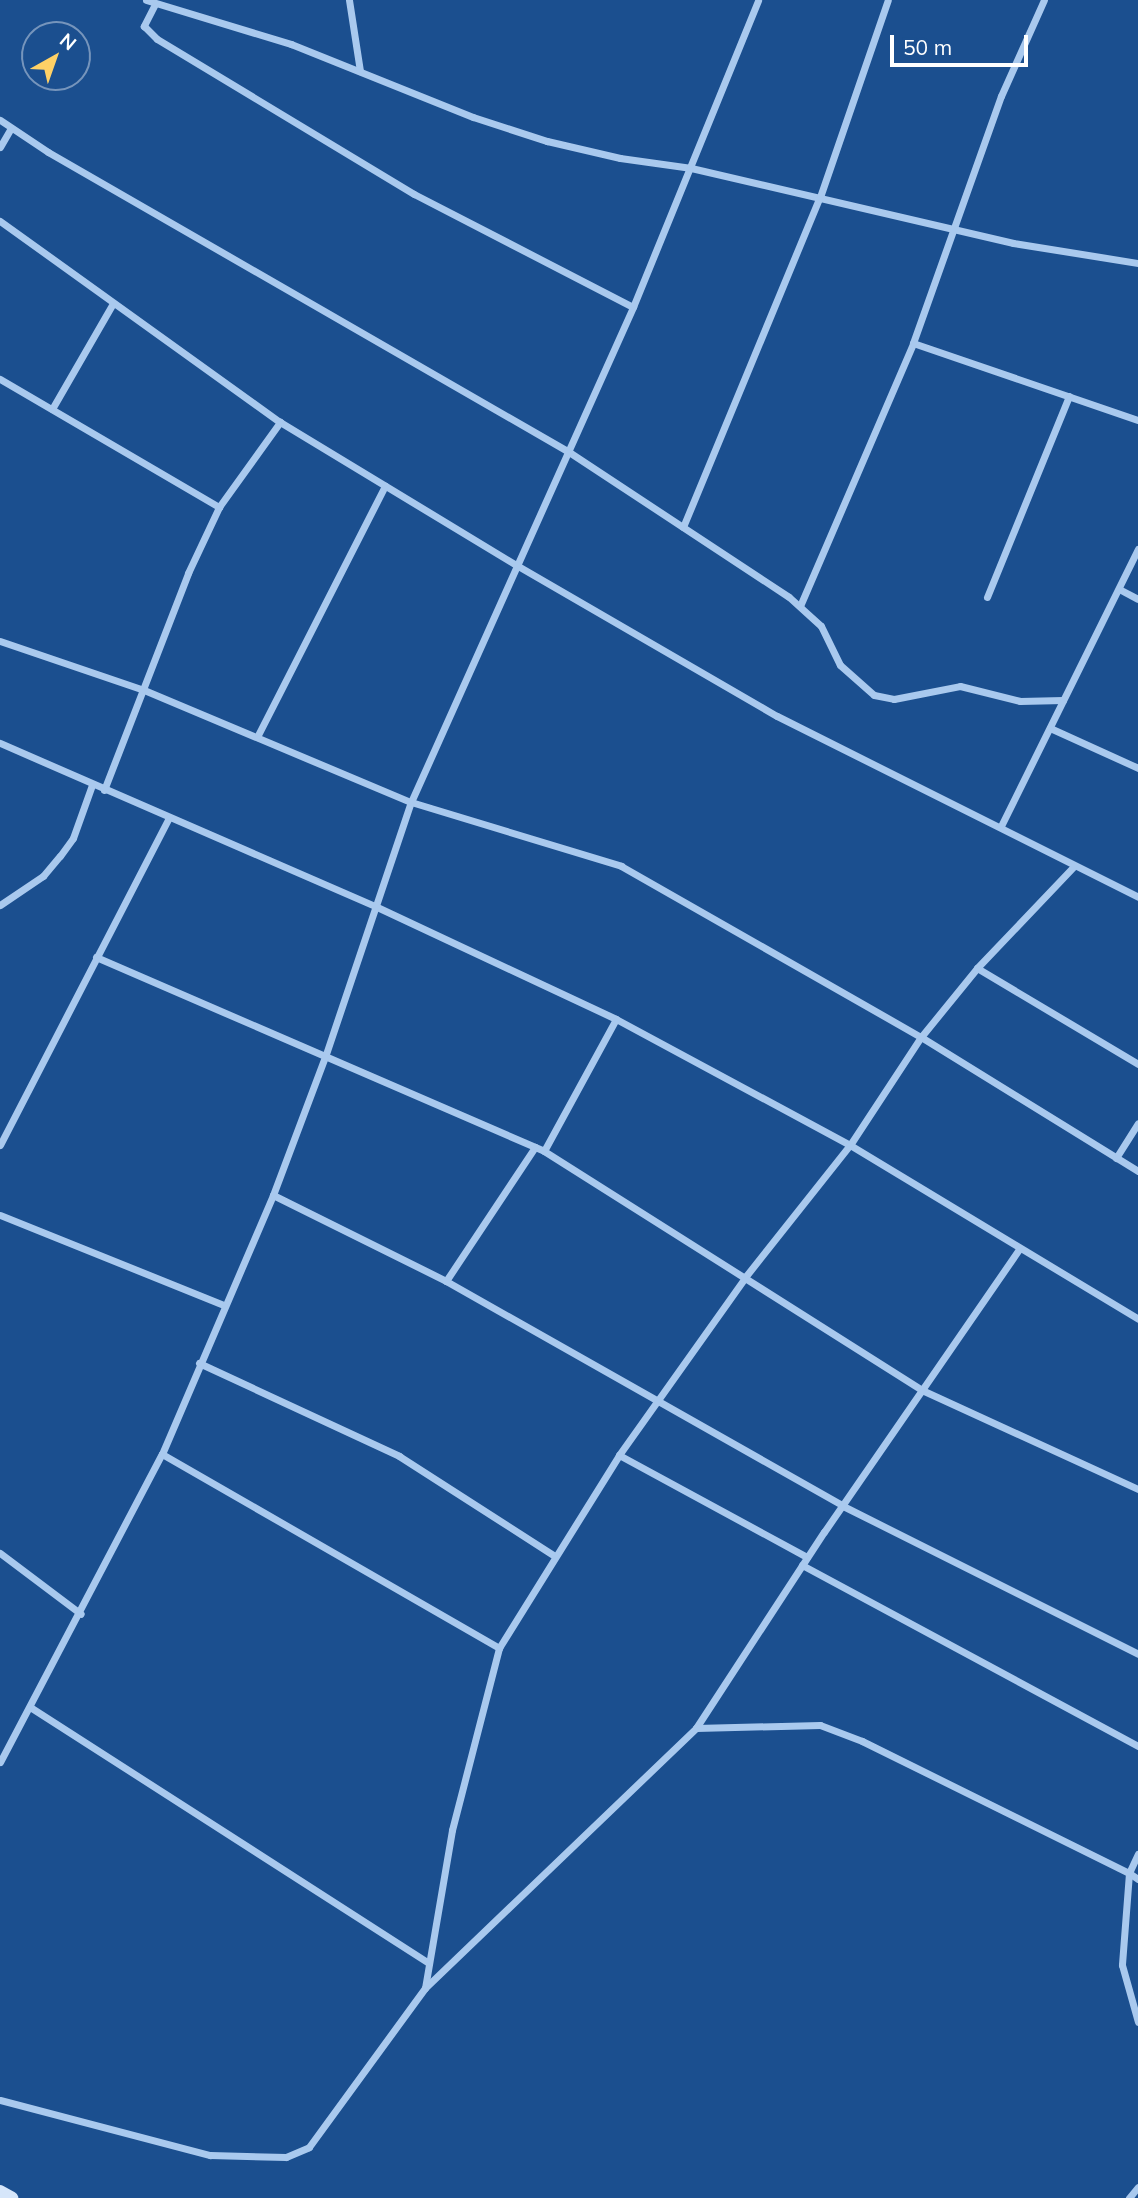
<!DOCTYPE html>
<style>
body{margin:0}
#map{position:relative;width:1138px;height:2198px;overflow:hidden;background:#1b4f8f;font-family:Mulish,sans-serif}
div>[style]{position:absolute}
.street>*{height:7px;margin:-3.5px;padding:0 3.5px;transform-origin:3.5px;border-radius:3.5px;background:#a9c9ee}
.secondary>*{height:14px;margin:-7px;padding:0 7px;transform-origin:7px;border-radius:7px;background:#d6e6fa}
span{translate:-50% -50%;white-space:nowrap;text-align:center;line-height:1.15;-webkit-text-stroke:5px #1b4f8f;paint-order:stroke}
.north{position:absolute;left:21px;top:21px;width:70px;height:70px;box-sizing:border-box;background:#1b4f8f;border:2px solid #7695bc;border-radius:50%;rotate:40deg;font-size:19px;font-weight:700;line-height:28px;text-align:center;color:#fff}
.north::after{content:'';display:block;margin:auto;width:24px;height:32px;background:#ffd166;clip-path:polygon(50% 0,100% 100%,50% 72%,0 100%)}
.scale{position:absolute;left:890px;top:35px;width:138px;height:32px;box-sizing:border-box;border:4px solid #fff;border-top:0;padding-left:9px;font-size:21px;line-height:24px;white-space:nowrap;color:#fff;-webkit-text-stroke:5px #1b4f8f;paint-order:stroke}
</style>
<div id="map">
<div class="street">
<i style="left:146px;top:0;width:152px;rotate:16.9deg"></i>
<i style="left:291px;top:44px;width:196px;rotate:21.9deg"></i>
<i style="left:473px;top:117px;width:78px;rotate:18deg"></i>
<i style="left:547px;top:141px;width:75px;rotate:13.1deg"></i>
<i style="left:620px;top:158px;width:72px;rotate:8deg"></i>
<i style="left:691px;top:168px;width:331px;rotate:13.1deg"></i>
<i style="left:1013px;top:243px;width:127px;rotate:9.1deg"></i>
<i style="left:349px;top:0;width:72px;rotate:81.2deg"></i>
<i style="left:155px;top:4px;width:25px;rotate:117deg"></i>
<i style="left:144px;top:26px;width:18px;rotate:45deg"></i>
<i style="left:157px;top:39px;width:300px;rotate:31.1deg"></i>
<i style="left:414px;top:194px;width:246px;rotate:27.3deg"></i>
<i style="left:0;top:120px;width:58px;rotate:33.7deg"></i>
<i style="left:48px;top:152px;width:601px;rotate:29.93deg"></i>
<i style="left:569px;top:452px;width:263px;rotate:33.4deg"></i>
<i style="left:789px;top:597px;width:43px;rotate:42.2deg"></i>
<i style="left:821px;top:626px;width:43px;rotate:64deg"></i>
<i style="left:840px;top:665px;width:45px;rotate:41.4deg"></i>
<i style="left:874px;top:695px;width:20px;rotate:11deg"></i>
<i style="left:894px;top:699px;width:67px;rotate:-11.1deg"></i>
<i style="left:960px;top:686px;width:62px;rotate:14deg"></i>
<i style="left:1020px;top:701px;width:43px;rotate:-1.3deg"></i>
<i style="left:0;top:147px;width:22px;rotate:-60deg"></i>
<i style="left:0;top:221px;width:345px;rotate:35.7deg"></i>
<i style="left:280px;top:422px;width:278px;rotate:31.2deg"></i>
<i style="left:518px;top:566px;width:299px;rotate:30.1deg"></i>
<i style="left:777px;top:716px;width:404px;rotate:26.6deg"></i>
<i style="left:913px;top:343px;width:238px;rotate:18.9deg"></i>
<i style="left:0;top:379px;width:254px;rotate:30.3deg"></i>
<i style="left:52px;top:409px;width:120px;rotate:-60deg"></i>
<i style="left:683px;top:527px;width:357px;rotate:-67.5deg"></i>
<i style="left:820px;top:197px;width:208px;rotate:-71deg"></i>
<i style="left:1119px;top:589px;width:21px;rotate:28deg"></i>
<i style="left:987px;top:597px;width:217px;rotate:-67.8deg"></i>
<i style="left:800px;top:606px;width:286px;rotate:-66.7deg"></i>
<i style="left:913px;top:343px;width:262px;rotate:-70.4deg"></i>
<i style="left:1001px;top:96px;width:105px;rotate:-65.9deg"></i>
<i style="left:0;top:641px;width:152px;rotate:18.8deg"></i>
<i style="left:144px;top:690px;width:290px;rotate:22.8deg"></i>
<i style="left:411px;top:802px;width:220px;rotate:16.9deg"></i>
<i style="left:621px;top:866px;width:345px;rotate:29.7deg"></i>
<i style="left:921px;top:1037px;width:255px;rotate:31.7deg"></i>
<i style="left:1050px;top:728px;width:97px;rotate:24.4deg"></i>
<i style="left:257px;top:737px;width:282px;rotate:-63deg"></i>
<i style="left:0;top:743px;width:411px;rotate:23.5deg"></i>
<i style="left:377px;top:907px;width:264px;rotate:25.1deg"></i>
<i style="left:616px;top:1019px;width:266px;rotate:28.3deg"></i>
<i style="left:850px;top:1145px;width:336px;rotate:31.1deg"></i>
<i style="left:104px;top:790px;width:233px;rotate:-68.8deg"></i>
<i style="left:188px;top:573px;width:73px;rotate:-64.8deg"></i>
<i style="left:219px;top:507px;width:105px;rotate:-54.3deg"></i>
<i style="left:1001px;top:826px;width:309px;rotate:-63.7deg"></i>
<i style="left:0;top:905px;width:52px;rotate:-34deg"></i>
<i style="left:43px;top:876px;width:26px;rotate:-50deg"></i>
<i style="left:60px;top:856px;width:22px;rotate:-54deg"></i>
<i style="left:73px;top:838px;width:56px;rotate:-70.3deg"></i>
<i style="left:96px;top:957px;width:488px;rotate:23.4deg"></i>
<i style="left:544px;top:1151px;width:449px;rotate:32.3deg"></i>
<i style="left:924px;top:1391px;width:235px;rotate:24.6deg"></i>
<i style="left:977px;top:968px;width:187px;rotate:30.8deg"></i>
<i style="left:0;top:1145px;width:368px;rotate:-62.7deg"></i>
<i style="left:544px;top:1151px;width:150px;rotate:-61.4deg"></i>
<i style="left:1116px;top:1158px;width:41px;rotate:-57.8deg"></i>
<i style="left:273px;top:1195px;width:193px;rotate:26.4deg"></i>
<i style="left:446px;top:1281px;width:456px;rotate:29.5deg"></i>
<i style="left:843px;top:1506px;width:330px;rotate:26.6deg"></i>
<i style="left:0;top:1215px;width:241px;rotate:21.9deg"></i>
<i style="left:446px;top:1281px;width:161px;rotate:-56.4deg"></i>
<i style="left:199px;top:1363px;width:221px;rotate:24.9deg"></i>
<i style="left:399px;top:1456px;width:185px;rotate:32.7deg"></i>
<i style="left:162px;top:1454px;width:389px;rotate:29.9deg"></i>
<i style="left:499px;top:1648px;width:227px;rotate:-58.1deg"></i>
<i style="left:619px;top:1455px;width:219px;rotate:-54.6deg"></i>
<i style="left:746px;top:1276px;width:167px;rotate:-51.6deg"></i>
<i style="left:850px;top:1145px;width:129px;rotate:-56.7deg"></i>
<i style="left:921px;top:1037px;width:89px;rotate:-50.9deg"></i>
<i style="left:977px;top:968px;width:141px;rotate:-46.4deg"></i>
<i style="left:619px;top:1455px;width:214px;rotate:28.5deg"></i>
<i style="left:0;top:1553px;width:101px;rotate:37deg"></i>
<i style="left:802px;top:1565px;width:382px;rotate:28.3deg"></i>
<i style="left:30px;top:1707px;width:474px;rotate:32.7deg"></i>
<i style="left:696px;top:1728px;width:234px;rotate:-56.9deg"></i>
<i style="left:824px;top:1532px;width:344px;rotate:-55.4deg"></i>
<i style="left:0;top:1762px;width:348px;rotate:-62.3deg"></i>
<i style="left:162px;top:1454px;width:282px;rotate:-66.8deg"></i>
<i style="left:273px;top:1195px;width:147px;rotate:-69.4deg"></i>
<i style="left:325px;top:1057px;width:269px;rotate:-71.4deg"></i>
<i style="left:411px;top:802px;width:543px;rotate:-65.84deg"></i>
<i style="left:633px;top:307px;width:331px;rotate:-67.8deg"></i>
<i style="left:1138px;top:1879px;width:11px;rotate:-146deg"></i>
<i style="left:1129px;top:1873px;width:92px;rotate:94.4deg"></i>
<i style="left:1122px;top:1965px;width:59px;rotate:74.3deg"></i>
<i style="left:425px;top:1988px;width:376px;rotate:-43.8deg"></i>
<i style="left:696px;top:1728px;width:124px;rotate:-1.4deg"></i>
<i style="left:820px;top:1725px;width:45px;rotate:20.9deg"></i>
<i style="left:862px;top:1741px;width:298px;rotate:26.3deg"></i>
<i style="left:1129px;top:1873px;width:21px;rotate:-65deg"></i>
<i style="left:0;top:2100px;width:217px;rotate:14.7deg"></i>
<i style="left:210px;top:2155px;width:76px;rotate:1.5deg"></i>
<i style="left:286px;top:2157px;width:25px;rotate:-23deg"></i>
<i style="left:309px;top:2147px;width:197px;rotate:-53.9deg"></i>
<i style="left:425px;top:1988px;width:160px;rotate:-80.3deg"></i>
<i style="left:452px;top:1830px;width:188px;rotate:-75.5deg"></i>
<i style="left:1129px;top:2198px;width:14px;rotate:-51deg"></i>
</div>
<div class="secondary">
<i style="left:0;top:2192px;width:13px;rotate:29deg"></i>
</div>
<div class="north">N</div>
<div class="scale">50 m</div>
</div>
